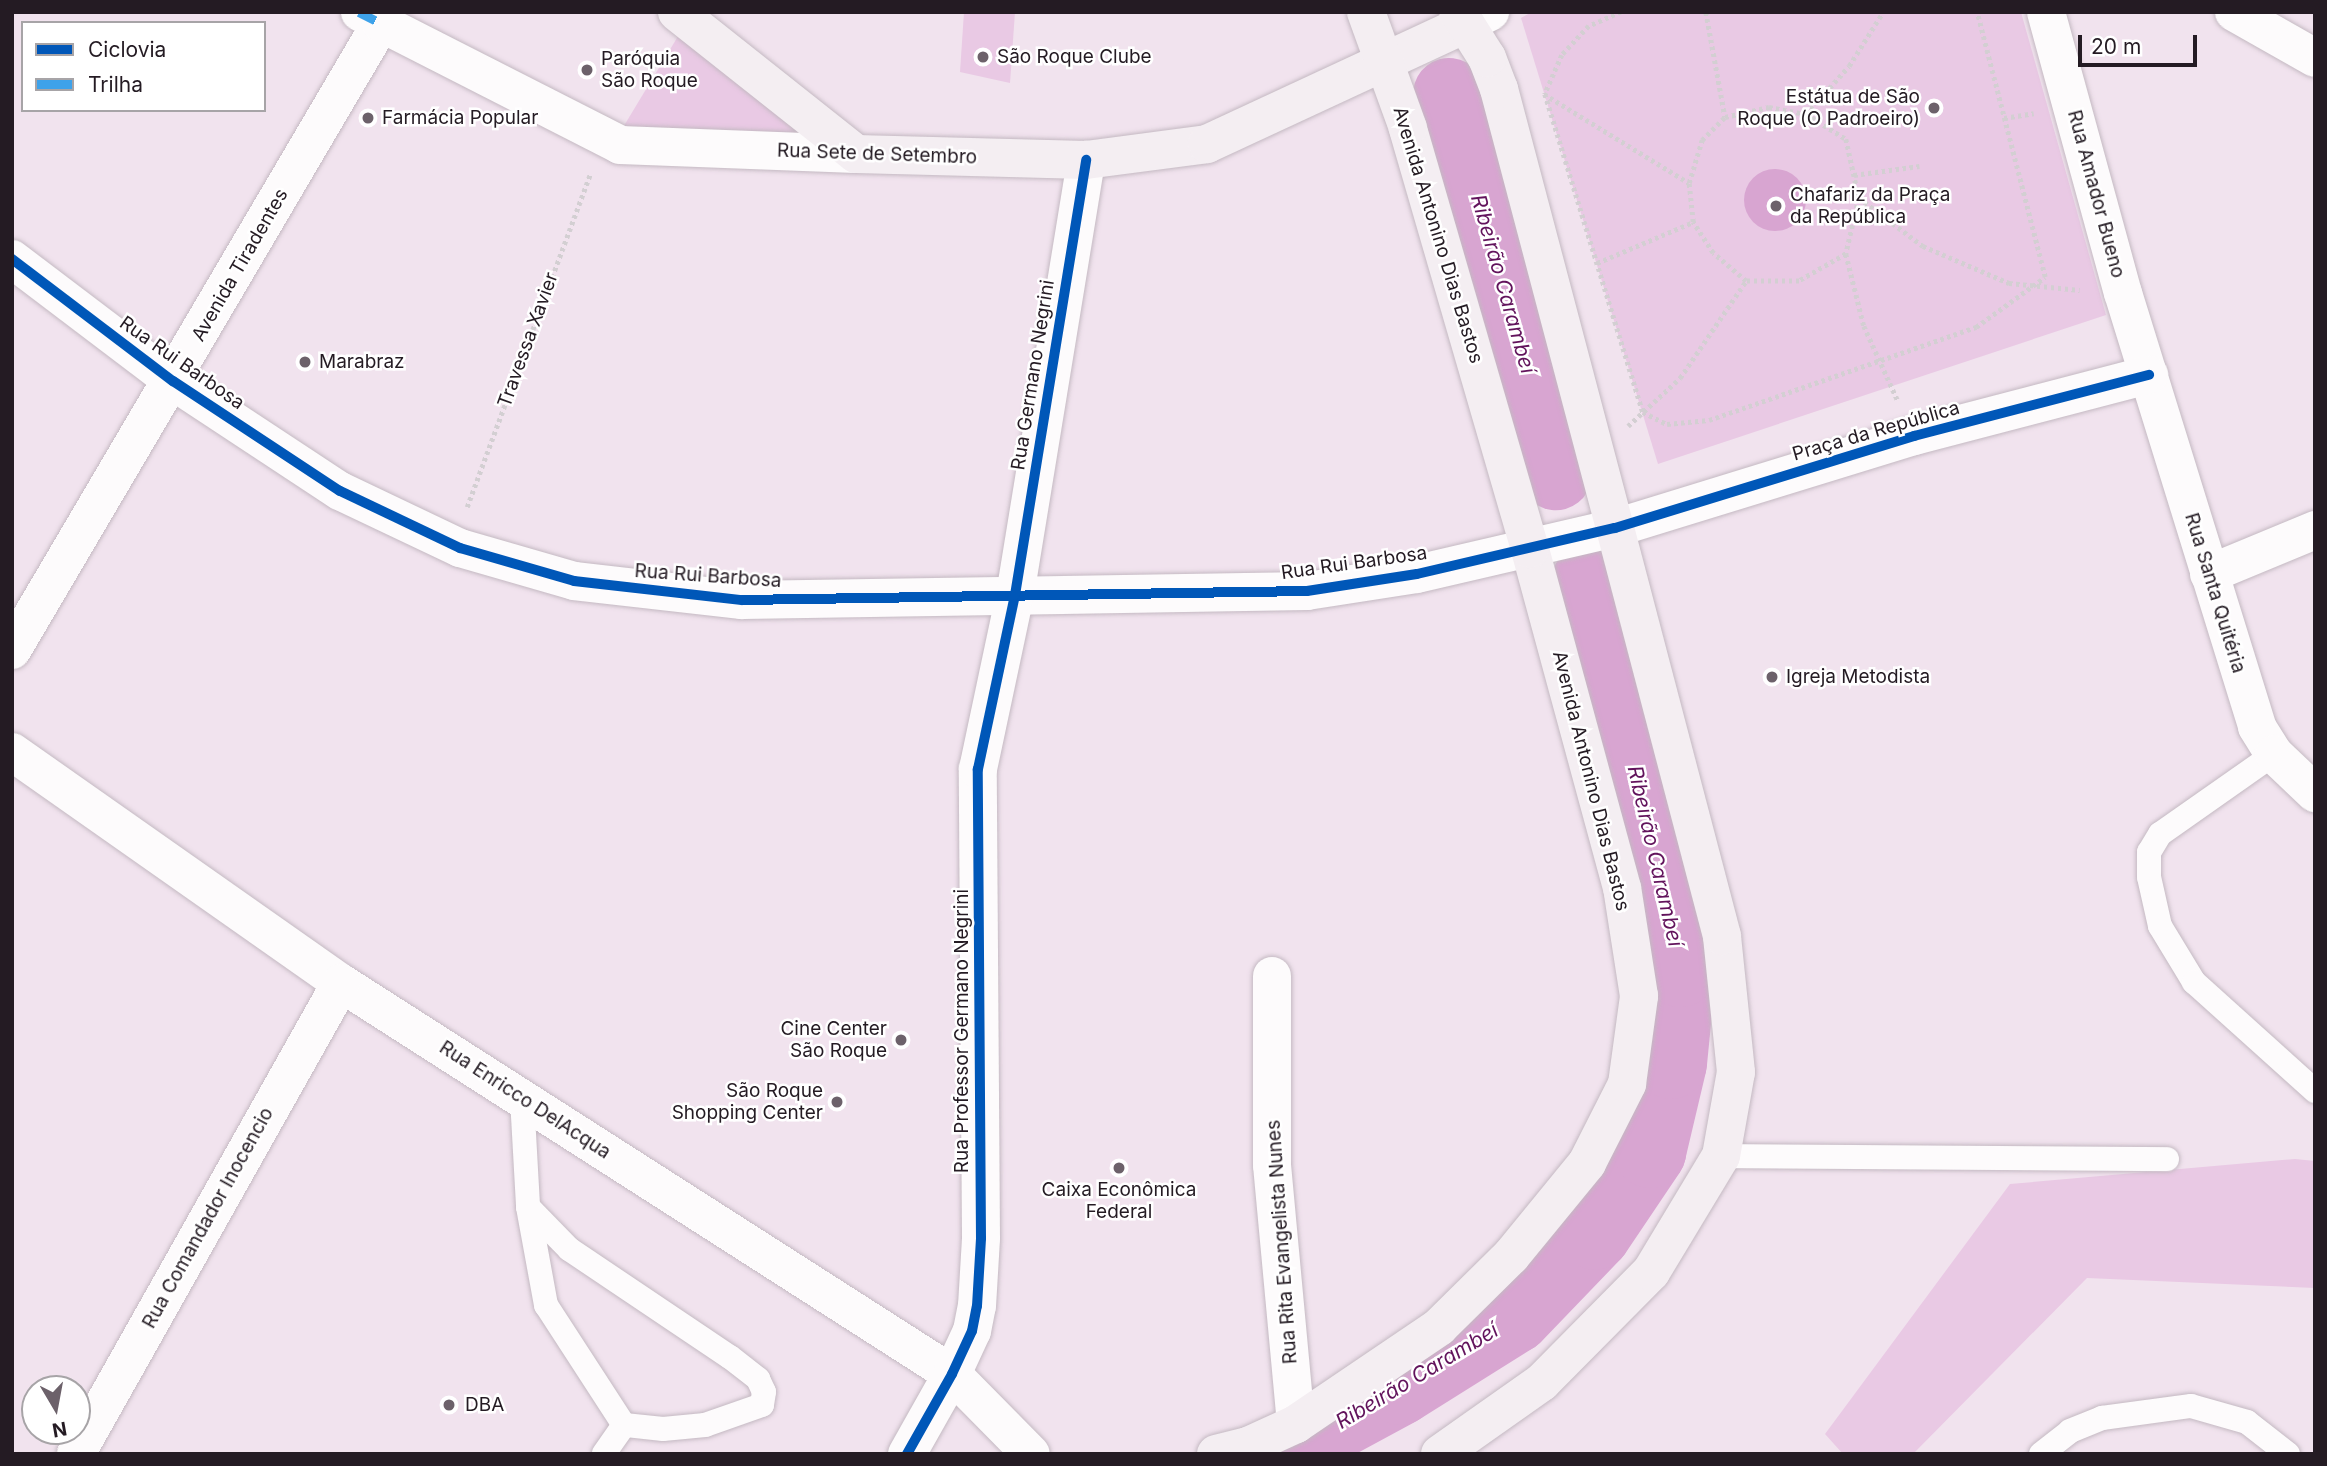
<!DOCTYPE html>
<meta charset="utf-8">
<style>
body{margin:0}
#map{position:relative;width:2327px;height:1466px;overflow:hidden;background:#f1e3ee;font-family:Inter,sans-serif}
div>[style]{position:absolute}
.green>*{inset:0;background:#e9c9e4}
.water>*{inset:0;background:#d8a5d1}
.round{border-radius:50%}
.river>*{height:72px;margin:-36px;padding:0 36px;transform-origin:36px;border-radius:36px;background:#d8a5d1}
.path>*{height:4.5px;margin-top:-2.25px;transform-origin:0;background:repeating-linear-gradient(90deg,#d3cfd2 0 3.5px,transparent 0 7px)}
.roads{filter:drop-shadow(0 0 2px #c4b9c2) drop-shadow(0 0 2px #c4b9c2)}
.service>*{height:24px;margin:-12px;padding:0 12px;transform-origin:12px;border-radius:12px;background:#fdfbfc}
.pedestrian>*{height:37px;margin:-18.5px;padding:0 18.5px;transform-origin:18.5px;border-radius:18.5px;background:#fdfbfc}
.minor>*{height:38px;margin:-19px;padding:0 19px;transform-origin:19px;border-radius:19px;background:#fdfbfc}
.secondary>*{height:38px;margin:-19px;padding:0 19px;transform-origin:19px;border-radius:19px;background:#f4eef2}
.quiet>*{height:9px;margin-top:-4.5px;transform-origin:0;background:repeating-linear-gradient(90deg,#3ea2ea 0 18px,transparent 0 27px)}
.cycleway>*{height:10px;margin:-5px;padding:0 5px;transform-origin:5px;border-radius:5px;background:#0057b8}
.dots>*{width:19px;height:19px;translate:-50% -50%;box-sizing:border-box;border:4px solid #fff;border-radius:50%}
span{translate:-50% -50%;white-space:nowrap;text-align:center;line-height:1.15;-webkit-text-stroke:5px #fff;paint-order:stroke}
.poi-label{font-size:19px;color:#241b23}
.left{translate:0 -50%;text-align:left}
.right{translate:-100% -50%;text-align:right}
.street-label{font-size:19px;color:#241b23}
.water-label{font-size:21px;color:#62135c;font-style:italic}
.frame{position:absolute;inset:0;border:14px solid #241b23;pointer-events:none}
.legend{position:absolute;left:21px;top:21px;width:245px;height:91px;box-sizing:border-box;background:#fff;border:2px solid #a7a4a7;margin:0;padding:9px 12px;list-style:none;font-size:21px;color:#241b23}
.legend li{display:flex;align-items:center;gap:14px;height:35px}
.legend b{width:35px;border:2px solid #a7a4a7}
.north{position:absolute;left:21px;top:1375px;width:70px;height:70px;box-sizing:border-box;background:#fff;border:2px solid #a7a4a7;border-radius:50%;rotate:170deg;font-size:19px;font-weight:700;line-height:28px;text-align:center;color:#241b23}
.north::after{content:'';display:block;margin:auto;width:24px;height:32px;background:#6c616a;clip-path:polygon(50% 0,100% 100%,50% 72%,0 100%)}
.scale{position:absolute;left:2078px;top:35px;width:119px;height:32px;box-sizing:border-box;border:4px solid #241b23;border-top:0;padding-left:9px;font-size:21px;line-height:24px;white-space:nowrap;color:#241b23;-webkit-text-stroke:5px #fff;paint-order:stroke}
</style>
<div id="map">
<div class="green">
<i style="clip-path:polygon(964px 12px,1015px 12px,1010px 83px,960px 72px)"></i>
<i style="clip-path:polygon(1532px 12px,2021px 12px,2106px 315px,1658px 464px,1521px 18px)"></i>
<i style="clip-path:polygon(683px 28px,829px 142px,619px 134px)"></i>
<i style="clip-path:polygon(2295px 1159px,2315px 1161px,2315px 1288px,2087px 1278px,1913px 1454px,1843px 1454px,1825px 1434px,2010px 1184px)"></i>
</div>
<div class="water">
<i class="round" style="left:1744px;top:169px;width:62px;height:62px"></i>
</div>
<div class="river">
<i style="left:1449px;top:94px;width:395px;rotate:74.3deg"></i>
<i style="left:1280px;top:1454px;width:136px;rotate:-28.4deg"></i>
<i style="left:1400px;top:1389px;width:136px;rotate:-32.1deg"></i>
<i style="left:1515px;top:1317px;width:115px;rotate:-46.1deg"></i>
<i style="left:1595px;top:1234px;width:99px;rotate:-56.1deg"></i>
<i style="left:1650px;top:1152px;width:91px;rotate:-76.7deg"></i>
<i style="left:1671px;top:1063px;width:92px;rotate:-84.4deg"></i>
<i style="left:1680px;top:971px;width:105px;rotate:-99.9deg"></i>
<i style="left:1662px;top:868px;width:296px;rotate:-104.7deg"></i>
</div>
<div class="path">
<i style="left:1621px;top:12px;width:35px;rotate:156deg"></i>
<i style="left:1589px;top:26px;width:40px;rotate:133deg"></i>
<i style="left:1562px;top:55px;width:43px;rotate:113.6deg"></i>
<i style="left:1545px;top:94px;width:333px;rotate:72.9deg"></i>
<i style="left:1643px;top:412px;width:27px;rotate:27deg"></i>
<i style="left:1667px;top:424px;width:42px;rotate:-5.4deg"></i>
<i style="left:1709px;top:420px;width:283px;rotate:-19.2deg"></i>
<i style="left:1976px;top:327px;width:85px;rotate:-35.9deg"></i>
<i style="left:2045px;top:277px;width:274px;rotate:-104.4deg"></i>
<i style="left:1706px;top:12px;width:107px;rotate:79.7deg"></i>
<i style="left:1544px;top:94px;width:170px;rotate:31.5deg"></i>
<i style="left:1769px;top:107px;width:38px;rotate:11deg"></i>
<i style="left:1806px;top:114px;width:47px;rotate:32deg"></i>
<i style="left:1846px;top:139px;width:60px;rotate:77.6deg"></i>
<i style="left:1859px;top:198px;width:57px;rotate:103.1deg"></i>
<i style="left:1846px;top:254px;width:54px;rotate:150.1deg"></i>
<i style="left:1799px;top:281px;width:53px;rotate:180deg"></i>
<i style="left:1746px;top:281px;width:43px;rotate:-139.7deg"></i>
<i style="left:1713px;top:253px;width:37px;rotate:-123deg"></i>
<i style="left:1693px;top:222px;width:39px;rotate:-96deg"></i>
<i style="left:1689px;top:183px;width:45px;rotate:-73.2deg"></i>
<i style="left:1702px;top:140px;width:33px;rotate:-45deg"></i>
<i style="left:1725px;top:117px;width:45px;rotate:-12.8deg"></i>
<i style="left:1806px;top:114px;width:64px;rotate:-48.1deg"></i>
<i style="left:1849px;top:66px;width:64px;rotate:-57.8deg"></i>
<i style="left:2004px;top:118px;width:30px;rotate:-9deg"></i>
<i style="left:1854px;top:175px;width:66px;rotate:-7.9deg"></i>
<i style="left:1859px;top:198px;width:80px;rotate:36.9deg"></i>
<i style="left:1923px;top:246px;width:94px;rotate:23.3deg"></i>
<i style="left:2009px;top:283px;width:71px;rotate:5.6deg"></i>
<i style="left:1846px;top:254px;width:74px;rotate:76deg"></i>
<i style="left:1864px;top:326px;width:82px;rotate:65.6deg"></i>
<i style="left:1597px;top:263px;width:104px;rotate:-23.1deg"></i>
<i style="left:1628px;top:426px;width:71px;rotate:-42.7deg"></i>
<i style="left:1680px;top:378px;width:117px;rotate:-55.8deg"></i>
<i style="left:467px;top:507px;width:355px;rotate:-69.7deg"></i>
</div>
<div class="roads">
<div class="service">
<i style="left:2274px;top:754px;width:139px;rotate:144.9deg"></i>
<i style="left:2160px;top:834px;width:21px;rotate:121deg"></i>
<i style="left:2149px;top:852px;width:25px;rotate:90deg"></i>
<i style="left:2149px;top:877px;width:50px;rotate:77.3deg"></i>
<i style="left:2160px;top:926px;width:66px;rotate:58.7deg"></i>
<i style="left:2194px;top:982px;width:163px;rotate:42deg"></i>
<i style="left:522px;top:1098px;width:109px;rotate:86.8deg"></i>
<i style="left:528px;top:1207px;width:59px;rotate:45.7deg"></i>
<i style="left:569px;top:1249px;width:194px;rotate:33.9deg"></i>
<i style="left:730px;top:1357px;width:36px;rotate:38deg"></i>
<i style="left:758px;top:1379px;width:14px;rotate:65deg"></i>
<i style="left:764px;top:1392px;width:13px;rotate:99deg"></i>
<i style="left:762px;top:1405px;width:60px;rotate:160.7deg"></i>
<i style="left:705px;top:1425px;width:42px;rotate:174.6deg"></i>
<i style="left:663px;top:1429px;width:39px;rotate:-174deg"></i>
<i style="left:624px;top:1425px;width:35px;rotate:125deg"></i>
<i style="left:1721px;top:1156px;width:446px;rotate:0.4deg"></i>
<i style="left:528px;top:1207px;width:100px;rotate:79.6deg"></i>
<i style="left:546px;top:1305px;width:143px;rotate:57deg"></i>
<i style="left:2041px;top:1454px;width:37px;rotate:-38deg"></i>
<i style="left:2070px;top:1431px;width:35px;rotate:-22deg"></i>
<i style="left:2102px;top:1418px;width:90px;rotate:-7.7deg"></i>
<i style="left:2191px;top:1406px;width:58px;rotate:15.9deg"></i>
<i style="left:2247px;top:1422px;width:52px;rotate:38deg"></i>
</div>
<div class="pedestrian">
<i style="left:359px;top:12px;width:25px;rotate:27deg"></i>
</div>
<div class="minor">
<i style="left:2046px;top:12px;width:291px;rotate:74.7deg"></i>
<i style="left:2123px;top:293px;width:454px;rotate:72.8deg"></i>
<i style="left:2257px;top:727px;width:32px;rotate:58deg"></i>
<i style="left:2274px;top:754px;width:57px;rotate:43.6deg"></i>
<i style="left:2234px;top:12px;width:93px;rotate:29.6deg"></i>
<i style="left:1465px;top:24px;width:28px;rotate:-26deg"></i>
<i style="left:12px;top:259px;width:202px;rotate:37.2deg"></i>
<i style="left:173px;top:381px;width:200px;rotate:33.4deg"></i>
<i style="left:340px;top:491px;width:133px;rotate:25.4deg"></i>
<i style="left:460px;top:548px;width:119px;rotate:16.1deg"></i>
<i style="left:574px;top:581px;width:169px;rotate:6.5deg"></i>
<i style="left:742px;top:600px;width:565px;rotate:-0.91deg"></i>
<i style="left:1307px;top:591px;width:111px;rotate:-8.8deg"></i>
<i style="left:1417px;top:574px;width:203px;rotate:-13.1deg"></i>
<i style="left:1615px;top:528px;width:313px;rotate:-17.1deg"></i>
<i style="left:1914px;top:436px;width:243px;rotate:-14.6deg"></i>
<i style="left:2209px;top:574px;width:115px;rotate:-22.5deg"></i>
<i style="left:12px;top:650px;width:728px;rotate:-59.52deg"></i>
<i style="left:381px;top:23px;width:268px;rotate:27deg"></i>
<i style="left:620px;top:145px;width:236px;rotate:2.2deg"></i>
<i style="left:12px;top:752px;width:402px;rotate:35.1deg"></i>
<i style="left:341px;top:983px;width:725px;rotate:32.62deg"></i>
<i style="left:952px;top:1374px;width:112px;rotate:45.4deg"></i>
<i style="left:1272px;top:976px;width:189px;rotate:90deg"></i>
<i style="left:1272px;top:1165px;width:260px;rotate:84.7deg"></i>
<i style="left:76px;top:1454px;width:540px;rotate:-60.64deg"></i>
<i style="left:907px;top:1454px;width:92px;rotate:-60.6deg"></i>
<i style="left:952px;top:1374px;width:47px;rotate:-65.1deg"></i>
<i style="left:972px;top:1331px;width:25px;rotate:-79deg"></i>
<i style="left:977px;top:1306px;width:68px;rotate:-86.6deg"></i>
<i style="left:981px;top:1238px;width:469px;rotate:-90.4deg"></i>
<i style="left:978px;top:769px;width:178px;rotate:-78deg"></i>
<i style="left:1015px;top:595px;width:441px;rotate:-80.7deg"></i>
</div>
<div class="secondary">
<i style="left:677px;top:12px;width:228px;rotate:38.4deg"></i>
<i style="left:856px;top:154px;width:230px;rotate:1.5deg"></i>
<i style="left:1086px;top:160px;width:122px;rotate:-7.5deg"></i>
<i style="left:1207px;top:144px;width:285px;rotate:-24.9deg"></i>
<i style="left:1216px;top:1454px;width:33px;rotate:-14deg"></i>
<i style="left:1248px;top:1446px;width:53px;rotate:-24.6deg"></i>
<i style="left:1296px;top:1424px;width:173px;rotate:-34.1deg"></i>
<i style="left:1439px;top:1327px;width:101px;rotate:-44.6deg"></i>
<i style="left:1511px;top:1256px;width:120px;rotate:-50.7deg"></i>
<i style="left:1587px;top:1163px;width:89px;rotate:-63.1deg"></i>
<i style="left:1627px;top:1084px;width:89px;rotate:-82.2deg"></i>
<i style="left:1639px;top:996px;width:109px;rotate:-98.9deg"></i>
<i style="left:1622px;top:888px;width:351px;rotate:-105.2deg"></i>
<i style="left:1530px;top:549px;width:438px;rotate:-106.2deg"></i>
<i style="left:1408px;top:128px;width:123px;rotate:-109.9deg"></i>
<i style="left:1440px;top:1454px;width:125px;rotate:-35.2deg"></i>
<i style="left:1542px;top:1382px;width:155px;rotate:-45.3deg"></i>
<i style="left:1651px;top:1272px;width:135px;rotate:-58.9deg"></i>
<i style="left:1721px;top:1156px;width:85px;rotate:-79.9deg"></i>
<i style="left:1736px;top:1072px;width:137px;rotate:-95.9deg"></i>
<i style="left:1722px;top:936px;width:422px;rotate:-104.7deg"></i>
<i style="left:1615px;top:528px;width:454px;rotate:-104.8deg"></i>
<i style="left:1499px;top:89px;width:33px;rotate:-111deg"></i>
<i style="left:1487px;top:58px;width:54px;rotate:-122.2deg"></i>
</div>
</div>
<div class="quiet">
<i style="left:359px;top:12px;width:25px;rotate:27deg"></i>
</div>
<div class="cycleway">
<i style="left:12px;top:259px;width:202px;rotate:37.2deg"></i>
<i style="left:173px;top:381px;width:200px;rotate:33.4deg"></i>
<i style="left:340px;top:491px;width:133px;rotate:25.4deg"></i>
<i style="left:460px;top:548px;width:119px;rotate:16.1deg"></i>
<i style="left:574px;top:581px;width:169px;rotate:6.5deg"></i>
<i style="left:742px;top:600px;width:565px;rotate:-0.91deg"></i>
<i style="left:1307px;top:591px;width:111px;rotate:-8.8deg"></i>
<i style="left:1417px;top:574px;width:203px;rotate:-13.1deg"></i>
<i style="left:1615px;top:528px;width:313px;rotate:-17.1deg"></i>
<i style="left:1914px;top:436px;width:243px;rotate:-14.6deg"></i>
<i style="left:907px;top:1454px;width:92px;rotate:-60.6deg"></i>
<i style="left:952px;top:1374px;width:47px;rotate:-65.1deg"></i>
<i style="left:972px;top:1331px;width:25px;rotate:-79deg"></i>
<i style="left:977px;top:1306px;width:68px;rotate:-86.6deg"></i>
<i style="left:981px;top:1238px;width:469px;rotate:-90.4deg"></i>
<i style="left:978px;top:769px;width:178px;rotate:-78deg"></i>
<i style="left:1015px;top:595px;width:441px;rotate:-80.7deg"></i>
</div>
<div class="dots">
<i style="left:983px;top:57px;background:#6c616a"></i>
<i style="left:587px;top:70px;background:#6c616a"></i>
<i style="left:1934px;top:108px;background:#6c616a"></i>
<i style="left:368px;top:118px;background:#6c616a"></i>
<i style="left:1776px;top:206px;background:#6c616a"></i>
<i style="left:305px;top:362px;background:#6c616a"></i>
<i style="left:1772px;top:677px;background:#6c616a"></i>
<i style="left:901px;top:1040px;background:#6c616a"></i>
<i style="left:837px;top:1102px;background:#6c616a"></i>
<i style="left:1119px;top:1168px;background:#6c616a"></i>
<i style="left:449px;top:1405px;background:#6c616a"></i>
</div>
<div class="poi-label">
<span class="left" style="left:997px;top:57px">São Roque Clube</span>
<span class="left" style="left:601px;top:70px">Paróquia<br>São Roque</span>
<span class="right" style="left:1920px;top:108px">Estátua de São<br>Roque (O Padroeiro)</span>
<span class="left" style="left:382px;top:118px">Farmácia Popular</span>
<span class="left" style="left:1790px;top:206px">Chafariz da Praça<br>da República</span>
<span class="left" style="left:319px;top:362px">Marabraz</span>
<span class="left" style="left:1786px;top:677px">Igreja Metodista</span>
<span class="right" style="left:887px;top:1040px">Cine Center<br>São Roque</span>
<span class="right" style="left:823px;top:1102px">São Roque<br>Shopping Center</span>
<span style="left:1119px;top:1201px">Caixa Econômica<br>Federal</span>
<span class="left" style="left:465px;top:1405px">DBA</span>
</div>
<div class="street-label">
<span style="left:877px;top:154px;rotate:2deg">Rua Sete de Setembro</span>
<span style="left:2096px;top:194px;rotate:75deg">Rua Amador Bueno</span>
<span style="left:1438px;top:235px;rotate:73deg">Avenida Antonino Dias Bastos</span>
<span style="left:240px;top:265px;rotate:-60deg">Avenida Tiradentes</span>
<span style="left:528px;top:340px;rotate:-70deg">Travessa Xavier</span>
<span style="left:182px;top:363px;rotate:35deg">Rua Rui Barbosa</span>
<span style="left:1033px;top:375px;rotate:-81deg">Rua Germano Negrini</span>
<span style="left:1876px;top:431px;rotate:-16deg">Praça da República</span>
<span style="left:1354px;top:563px;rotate:-8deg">Rua Rui Barbosa</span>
<span style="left:708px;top:576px;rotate:4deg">Rua Rui Barbosa</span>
<span style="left:2215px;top:593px;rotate:73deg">Rua Santa Quitéria</span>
<span style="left:1591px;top:781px;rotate:76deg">Avenida Antonino Dias Bastos</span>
<span style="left:962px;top:1031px;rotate:-90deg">Rua Professor Germano Negrini</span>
<span style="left:525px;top:1100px;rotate:33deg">Rua Enricco DelAcqua</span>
<span style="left:208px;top:1218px;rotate:-61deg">Rua Comandador Inocencio</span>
<span style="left:1282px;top:1242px;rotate:-94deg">Rua Rita Evangelista Nunes</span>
</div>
<div class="water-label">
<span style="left:1503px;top:284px;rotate:74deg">Ribeirão Carambeí</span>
<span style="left:1655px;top:856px;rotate:77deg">Ribeirão Carambeí</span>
<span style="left:1417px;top:1376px;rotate:-31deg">Ribeirão Carambeí</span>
</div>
<div class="frame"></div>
<ul class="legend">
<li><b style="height:9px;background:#0057b8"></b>Ciclovia</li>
<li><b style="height:9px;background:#3ea2ea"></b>Trilha</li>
</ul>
<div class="north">N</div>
<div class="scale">20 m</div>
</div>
